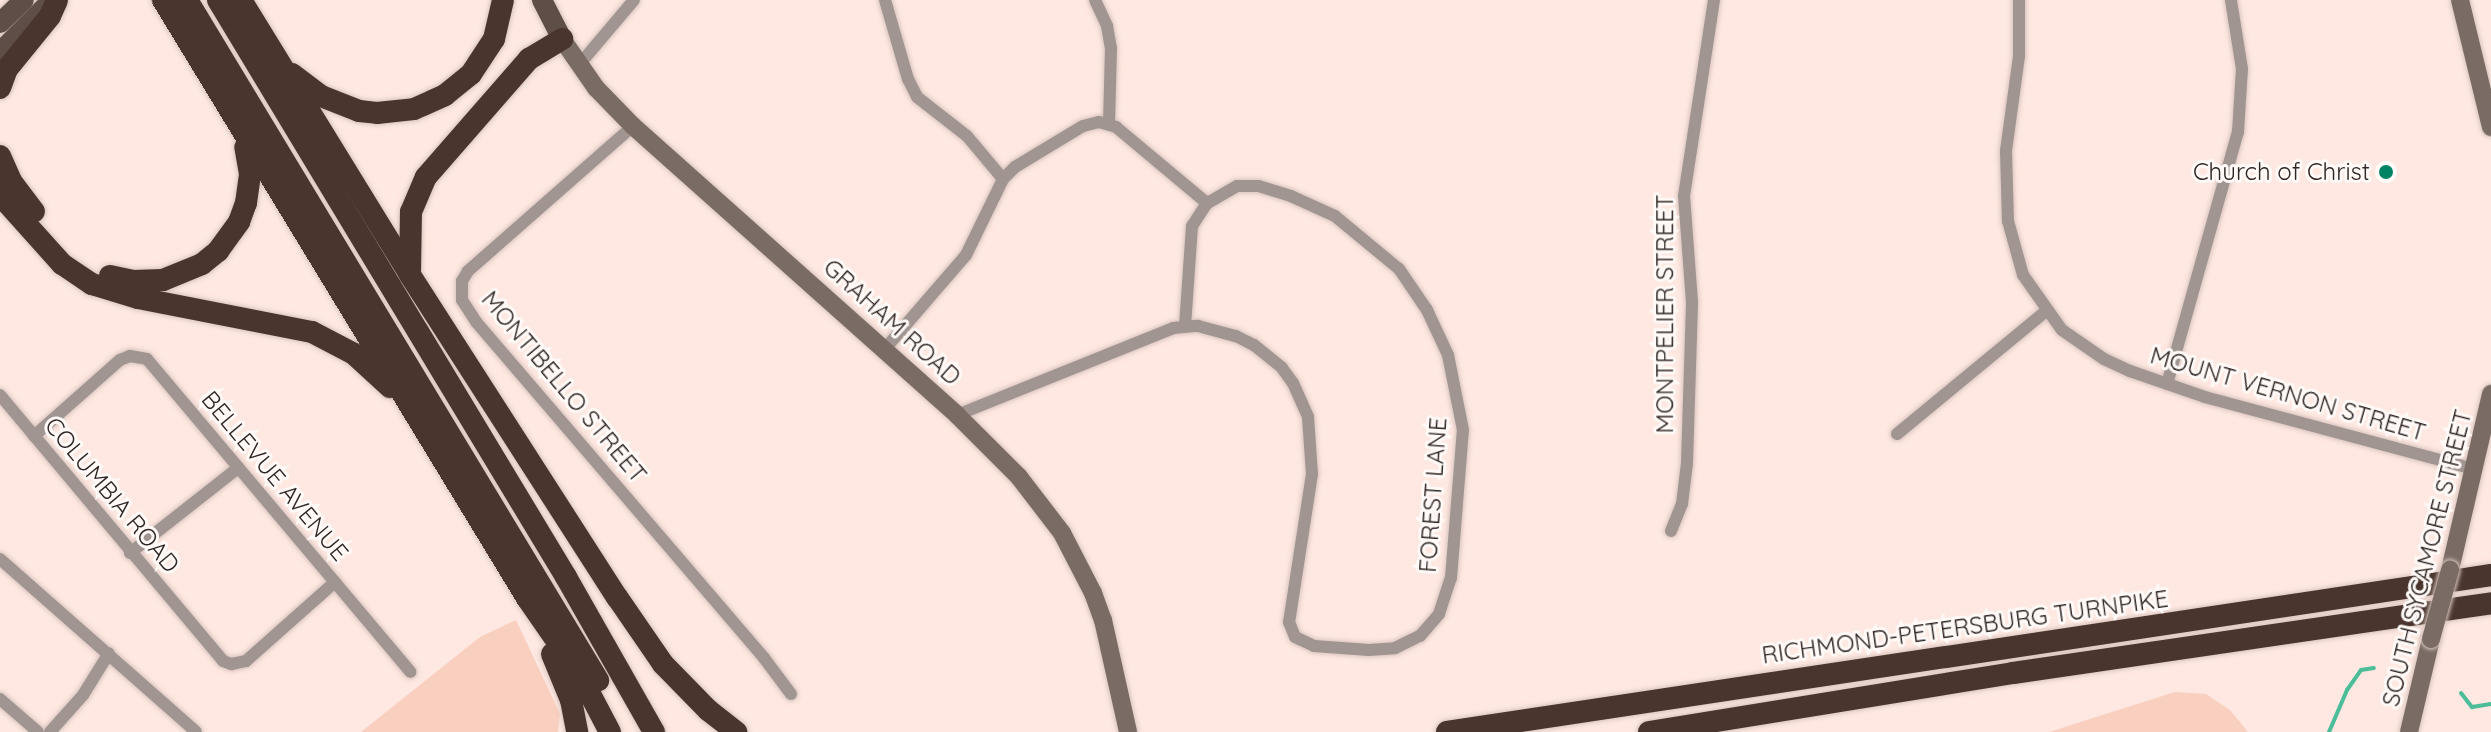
<!DOCTYPE html>
<style>
body{margin:0}
#map{position:relative;width:2491px;height:732px;overflow:hidden;background:#fee8e1;font-family:Quicksand,sans-serif}
div>[style]{position:absolute}
.green>*{inset:0;background:#f9cfc0}
.stream>*{height:4px;margin:-2px;padding:0 2px;transform-origin:2px;border-radius:2px;background:#4cbd99}
.roads{filter:drop-shadow(0 0 2px #d9c5bf) drop-shadow(0 0 2px #d9c5bf)}
.minor>*{height:12px;margin:-6px;padding:0 6px;transform-origin:6px;border-radius:6px;background:#a09591}
.secondary>*{height:18px;margin:-9px;padding:0 9px;transform-origin:9px;border-radius:9px;background:#7a6b65}
.primary>*{height:20px;margin:-10px;padding:0 10px;transform-origin:10px;border-radius:10px;background:#5f4d47}
.motorway>*{height:22px;margin:-11px;padding:0 11px;transform-origin:11px;border-radius:11px;background:#49352e}
.bridges{filter:drop-shadow(0 0 2px #d9c5bf) drop-shadow(0 0 2px #d9c5bf)}
.secondary-bridge>*{height:18px;margin:-9px;padding:0 9px;transform-origin:9px;border-radius:9px;background:#7a6b65}
.dots>*{width:22px;height:22px;translate:-50% -50%;box-sizing:border-box;border:4px solid #fffaf8;border-radius:50%}
span{translate:-50% -50%;white-space:nowrap;text-align:center;line-height:1.15;-webkit-text-stroke:6px #fffaf8;paint-order:stroke}
.poi-label{font-size:24px;color:#2f2522}
.right{translate:-100% -50%;text-align:right}
.street-label{font-size:24px;color:#2f2522}
</style>
<div id="map">
<div class="green">
<i style="clip-path:polygon(516px 620px,560px 714px,558px 732px,361px 732px,480px 637px)"></i>
<i style="clip-path:polygon(2175px 692px,2206px 694px,2230px 710px,2248px 732px,2049px 732px)"></i>
</div>
<div class="stream">
<i style="left:2461px;top:693px;width:18px;rotate:52deg"></i>
<i style="left:2472px;top:707px;width:19px;rotate:-9deg"></i>
<i style="left:2329px;top:732px;width:46px;rotate:-66.8deg"></i>
<i style="left:2347px;top:690px;width:24px;rotate:-55deg"></i>
<i style="left:2361px;top:670px;width:13px;rotate:-9deg"></i>
</div>
<div class="roads">
<div class="minor">
<i style="left:885px;top:0;width:82px;rotate:73.8deg"></i>
<i style="left:908px;top:79px;width:20px;rotate:63deg"></i>
<i style="left:917px;top:97px;width:63px;rotate:38deg"></i>
<i style="left:967px;top:136px;width:56px;rotate:50.1deg"></i>
<i style="left:1095px;top:0;width:29px;rotate:65deg"></i>
<i style="left:1107px;top:26px;width:22px;rotate:80deg"></i>
<i style="left:1111px;top:48px;width:76px;rotate:91.5deg"></i>
<i style="left:2019px;top:0;width:56px;rotate:90deg"></i>
<i style="left:2019px;top:56px;width:96px;rotate:97.8deg"></i>
<i style="left:2006px;top:151px;width:70px;rotate:88.4deg"></i>
<i style="left:2008px;top:221px;width:56px;rotate:74.5deg"></i>
<i style="left:2023px;top:275px;width:67px;rotate:54.7deg"></i>
<i style="left:2062px;top:330px;width:51px;rotate:34.6deg"></i>
<i style="left:2104px;top:359px;width:29px;rotate:25deg"></i>
<i style="left:2130px;top:371px;width:79px;rotate:19.1deg"></i>
<i style="left:2205px;top:397px;width:278px;rotate:15deg"></i>
<i style="left:579px;top:65px;width:85px;rotate:-49.8deg"></i>
<i style="left:633px;top:126px;width:220px;rotate:138.7deg"></i>
<i style="left:468px;top:271px;width:12px;rotate:121deg"></i>
<i style="left:462px;top:281px;width:19px;rotate:90deg"></i>
<i style="left:462px;top:300px;width:27px;rotate:57deg"></i>
<i style="left:477px;top:323px;width:441px;rotate:49.4deg"></i>
<i style="left:764px;top:658px;width:45px;rotate:53.1deg"></i>
<i style="left:884px;top:350px;width:125px;rotate:-49.2deg"></i>
<i style="left:966px;top:255px;width:85px;rotate:-64deg"></i>
<i style="left:1003px;top:179px;width:17px;rotate:-45deg"></i>
<i style="left:1015px;top:167px;width:79px;rotate:-31.1deg"></i>
<i style="left:1083px;top:126px;width:16px;rotate:-14deg"></i>
<i style="left:1099px;top:122px;width:18px;rotate:16deg"></i>
<i style="left:1116px;top:127px;width:119px;rotate:39.9deg"></i>
<i style="left:2167px;top:384px;width:262px;rotate:-74.3deg"></i>
<i style="left:2238px;top:132px;width:63px;rotate:-86.4deg"></i>
<i style="left:2242px;top:69px;width:70px;rotate:-99.1deg"></i>
<i style="left:0;top:395px;width:347px;rotate:50deg"></i>
<i style="left:223px;top:661px;width:9px;rotate:21deg"></i>
<i style="left:231px;top:664px;width:15px;rotate:-11deg"></i>
<i style="left:246px;top:661px;width:119px;rotate:-41.6deg"></i>
<i style="left:957px;top:415px;width:233px;rotate:-21.9deg"></i>
<i style="left:1173px;top:328px;width:25px;rotate:-5deg"></i>
<i style="left:1198px;top:326px;width:39px;rotate:15deg"></i>
<i style="left:1236px;top:336px;width:20px;rotate:27deg"></i>
<i style="left:1254px;top:345px;width:36px;rotate:39deg"></i>
<i style="left:1282px;top:368px;width:19px;rotate:54deg"></i>
<i style="left:1293px;top:383px;width:37px;rotate:66deg"></i>
<i style="left:1308px;top:417px;width:57px;rotate:86deg"></i>
<i style="left:1312px;top:474px;width:150px;rotate:98.8deg"></i>
<i style="left:1289px;top:622px;width:16px;rotate:68deg"></i>
<i style="left:1295px;top:637px;width:21px;rotate:25deg"></i>
<i style="left:1314px;top:646px;width:55px;rotate:4.2deg"></i>
<i style="left:1369px;top:650px;width:26px;rotate:-4deg"></i>
<i style="left:1395px;top:648px;width:28px;rotate:-26deg"></i>
<i style="left:1420px;top:636px;width:29px;rotate:-49deg"></i>
<i style="left:1439px;top:614px;width:38px;rotate:-72deg"></i>
<i style="left:1451px;top:578px;width:148px;rotate:-85.4deg"></i>
<i style="left:1463px;top:430px;width:76px;rotate:-101.3deg"></i>
<i style="left:1448px;top:355px;width:50px;rotate:-115deg"></i>
<i style="left:1427px;top:310px;width:50px;rotate:-124.3deg"></i>
<i style="left:1399px;top:269px;width:83px;rotate:-140.4deg"></i>
<i style="left:1335px;top:216px;width:48px;rotate:-155.6deg"></i>
<i style="left:1291px;top:196px;width:34px;rotate:-163deg"></i>
<i style="left:1259px;top:186px;width:22px;rotate:180deg"></i>
<i style="left:1237px;top:186px;width:34px;rotate:150deg"></i>
<i style="left:1207px;top:203px;width:27px;rotate:123deg"></i>
<i style="left:1192px;top:226px;width:100px;rotate:94deg"></i>
<i style="left:1897px;top:434px;width:193px;rotate:-39.5deg"></i>
<i style="left:34px;top:436px;width:115px;rotate:-41.5deg"></i>
<i style="left:120px;top:360px;width:11px;rotate:-22deg"></i>
<i style="left:130px;top:356px;width:17px;rotate:10deg"></i>
<i style="left:147px;top:359px;width:409px;rotate:49.9deg"></i>
<i style="left:1671px;top:531px;width:29px;rotate:-68deg"></i>
<i style="left:1682px;top:504px;width:41px;rotate:-83deg"></i>
<i style="left:1687px;top:463px;width:161px;rotate:-88.2deg"></i>
<i style="left:1692px;top:302px;width:106px;rotate:-94.3deg"></i>
<i style="left:1684px;top:196px;width:198px;rotate:-81.3deg"></i>
<i style="left:130px;top:553px;width:137px;rotate:-38.2deg"></i>
<i style="left:0;top:559px;width:261px;rotate:41.4deg"></i>
<i style="left:0;top:699px;width:50px;rotate:41deg"></i>
<i style="left:50px;top:732px;width:50px;rotate:-48.3deg"></i>
<i style="left:83px;top:695px;width:49px;rotate:-58.2deg"></i>
</div>
<div class="secondary">
<i style="left:2460px;top:0;width:131px;rotate:76.3deg"></i>
<i style="left:562px;top:39px;width:60px;rotate:55.2deg"></i>
<i style="left:596px;top:88px;width:53px;rotate:45.8deg"></i>
<i style="left:633px;top:126px;width:434px;rotate:41.7deg"></i>
<i style="left:957px;top:415px;width:88px;rotate:45deg"></i>
<i style="left:1019px;top:477px;width:71px;rotate:52.5deg"></i>
<i style="left:1062px;top:533px;width:68px;rotate:62.7deg"></i>
<i style="left:1093px;top:593px;width:29px;rotate:70deg"></i>
<i style="left:1103px;top:620px;width:115px;rotate:77.4deg"></i>
<i style="left:2450px;top:570px;width:181px;rotate:-76.9deg"></i>
<i style="left:2409px;top:732px;width:96px;rotate:-76.7deg"></i>
</div>
<div class="primary">
<i style="left:542px;top:0;width:44px;rotate:62.9deg"></i>
<i style="left:0;top:23px;width:33px;rotate:-44deg"></i>
<i style="left:0;top:52px;width:74px;rotate:-45deg"></i>
</div>
<div class="motorway">
<i style="left:163px;top:0;width:700px;rotate:58.67deg"></i>
<i style="left:527px;top:598px;width:91px;rotate:55.3deg"></i>
<i style="left:579px;top:673px;width:67px;rotate:62.3deg"></i>
<i style="left:187px;top:0;width:795px;rotate:58.85deg"></i>
<i style="left:218px;top:0;width:674px;rotate:58.9deg"></i>
<i style="left:566px;top:577px;width:178px;rotate:60.4deg"></i>
<i style="left:241px;top:0;width:323px;rotate:58.4deg"></i>
<i style="left:410px;top:275px;width:383px;rotate:57.3deg"></i>
<i style="left:617px;top:597px;width:81px;rotate:55.5deg"></i>
<i style="left:663px;top:664px;width:64px;rotate:45.6deg"></i>
<i style="left:708px;top:710px;width:36px;rotate:38deg"></i>
<i style="left:292px;top:74px;width:36px;rotate:37deg"></i>
<i style="left:321px;top:96px;width:41px;rotate:21.5deg"></i>
<i style="left:359px;top:111px;width:18px;rotate:6deg"></i>
<i style="left:377px;top:113px;width:37px;rotate:-6deg"></i>
<i style="left:414px;top:109px;width:34px;rotate:-24deg"></i>
<i style="left:445px;top:95px;width:33px;rotate:-39deg"></i>
<i style="left:471px;top:74px;width:42px;rotate:-56.7deg"></i>
<i style="left:494px;top:39px;width:40px;rotate:-77deg"></i>
<i style="left:0;top:88px;width:20px;rotate:-70deg"></i>
<i style="left:7px;top:69px;width:68px;rotate:-50.9deg"></i>
<i style="left:50px;top:16px;width:17px;rotate:-66deg"></i>
<i style="left:0;top:156px;width:27px;rotate:66deg"></i>
<i style="left:11px;top:181px;width:38px;rotate:53deg"></i>
<i style="left:0;top:195px;width:93px;rotate:48.1deg"></i>
<i style="left:62px;top:264px;width:36px;rotate:34deg"></i>
<i style="left:92px;top:284px;width:48px;rotate:16.9deg"></i>
<i style="left:138px;top:298px;width:177px;rotate:11.1deg"></i>
<i style="left:312px;top:332px;width:47px;rotate:27.6deg"></i>
<i style="left:354px;top:354px;width:49px;rotate:42.5deg"></i>
<i style="left:410px;top:274px;width:62px;rotate:-89.1deg"></i>
<i style="left:411px;top:212px;width:38px;rotate:-67deg"></i>
<i style="left:426px;top:177px;width:157px;rotate:-48.9deg"></i>
<i style="left:529px;top:59px;width:39px;rotate:-31deg"></i>
<i style="left:110px;top:276px;width:24px;rotate:12deg"></i>
<i style="left:133px;top:281px;width:30px;rotate:-2deg"></i>
<i style="left:163px;top:280px;width:42px;rotate:-22.3deg"></i>
<i style="left:202px;top:264px;width:21px;rotate:-39deg"></i>
<i style="left:218px;top:251px;width:36px;rotate:-54deg"></i>
<i style="left:239px;top:222px;width:20px;rotate:-70deg"></i>
<i style="left:246px;top:203px;width:29px;rotate:-82deg"></i>
<i style="left:250px;top:174px;width:27px;rotate:-100deg"></i>
<i style="left:552px;top:654px;width:50px;rotate:67.6deg"></i>
<i style="left:571px;top:700px;width:33px;rotate:79deg"></i>
<i style="left:1447px;top:732px;width:1056px;rotate:-8.55deg"></i>
<i style="left:1649px;top:732px;width:369px;rotate:-9.2deg"></i>
<i style="left:2013px;top:673px;width:483px;rotate:-8.3deg"></i>
</div>
</div>
<div class="bridges">
<div class="secondary-bridge">
<i style="left:2431px;top:639px;width:72px;rotate:-74.6deg"></i>
</div>
</div>
<div class="dots">
<i style="left:2386px;top:172px;background:#028364"></i>
</div>
<div class="poi-label">
<span class="right" style="left:2370px;top:172px">Church of Christ</span>
</div>
<div class="street-label">
<span style="left:1665px;top:314px;rotate:-90deg">MONTPELIER STREET</span>
<span style="left:892px;top:322px;rotate:42deg">GRAHAM ROAD</span>
<span style="left:564px;top:387px;rotate:50deg">MONTIBELLO STREET</span>
<span style="left:2288px;top:394px;rotate:16deg">MOUNT VERNON STREET</span>
<span style="left:275px;top:476px;rotate:50deg">BELLEVUE AVENUE</span>
<span style="left:112px;top:495px;rotate:50deg">COLUMBIA ROAD</span>
<span style="left:1433px;top:495px;rotate:-86deg">FOREST LANE</span>
<span style="left:2427px;top:558px;rotate:-76deg">SOUTH SYCAMORE STREET</span>
<span style="left:1965px;top:627px;rotate:-8deg">RICHMOND-PETERSBURG TURNPIKE</span>
</div>
</div>
